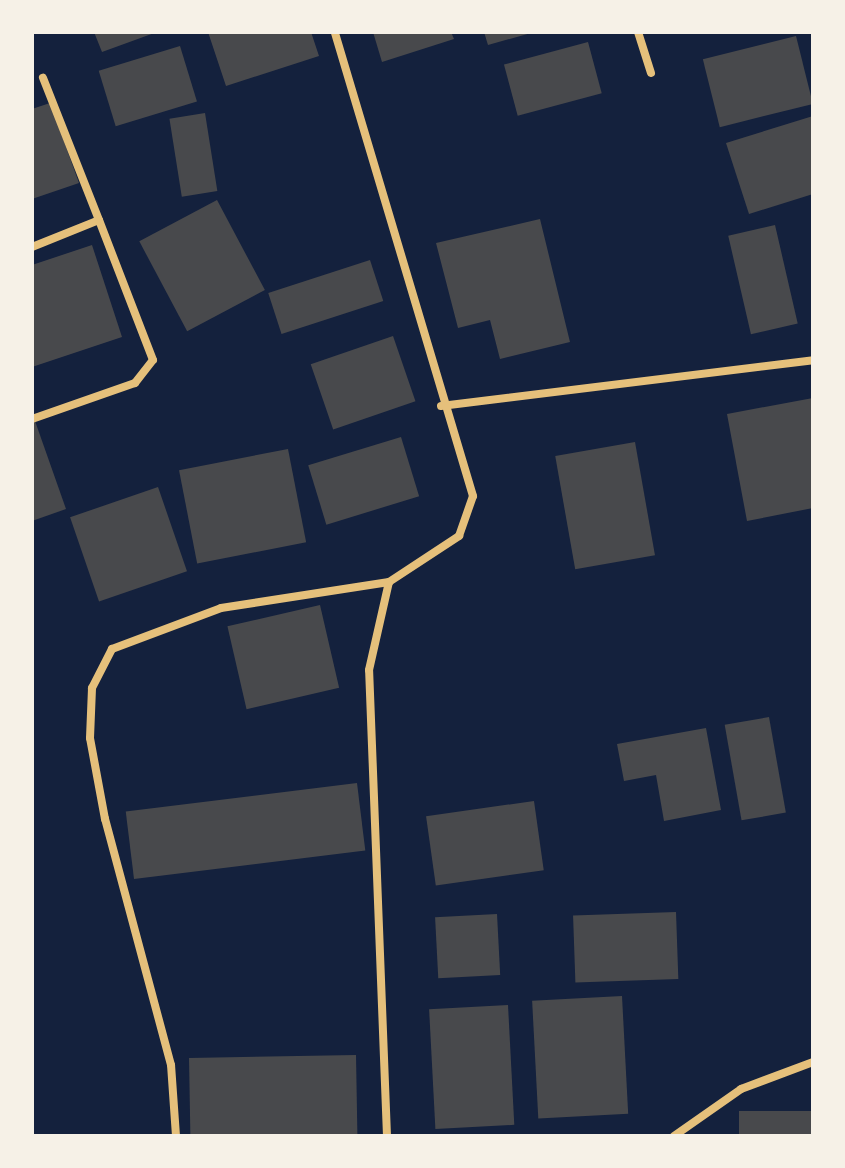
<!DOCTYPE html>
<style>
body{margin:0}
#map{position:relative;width:845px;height:1168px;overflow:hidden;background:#14213d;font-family:"IBM Plex Sans",sans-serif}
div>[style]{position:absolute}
.building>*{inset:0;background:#48494c;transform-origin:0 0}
.minor>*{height:8px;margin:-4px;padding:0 4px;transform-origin:4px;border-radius:4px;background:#e5c07b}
span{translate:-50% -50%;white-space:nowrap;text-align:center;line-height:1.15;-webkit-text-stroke:8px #f6f1e7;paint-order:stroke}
.frame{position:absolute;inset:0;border:34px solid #f6f1e7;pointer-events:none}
</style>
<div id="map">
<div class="building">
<i style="clip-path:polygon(94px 32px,157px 32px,102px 52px)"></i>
<i style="clip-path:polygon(208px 32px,311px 32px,319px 56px,226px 86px)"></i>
<i style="clip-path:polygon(373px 32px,451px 32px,454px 39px,382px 62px)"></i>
<i style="clip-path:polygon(484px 32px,531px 32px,531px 33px,488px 45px)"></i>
<i style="left:796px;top:36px;width:70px;height:96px;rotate:76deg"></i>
<i style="left:588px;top:42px;width:53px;height:87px;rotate:75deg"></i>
<i style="left:180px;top:46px;width:58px;height:85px;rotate:73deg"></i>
<i style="clip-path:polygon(50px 103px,79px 183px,32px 199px,32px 109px)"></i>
<i style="left:205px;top:113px;width:79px;height:36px;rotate:81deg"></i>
<i style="clip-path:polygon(813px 116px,813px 194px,749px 214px,726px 143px)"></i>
<i style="left:217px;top:200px;width:102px;height:88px;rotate:62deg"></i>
<i style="clip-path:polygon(540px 219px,570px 342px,500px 359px,490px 320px,458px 328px,436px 243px)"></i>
<i style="left:775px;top:225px;width:101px;height:48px;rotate:77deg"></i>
<i style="clip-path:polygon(92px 245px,122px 337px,32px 367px,32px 265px)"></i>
<i style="left:370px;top:260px;width:43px;height:107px;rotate:72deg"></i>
<i style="left:393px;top:336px;width:69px;height:87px;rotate:71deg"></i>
<i style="clip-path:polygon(813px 398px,813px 508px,747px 521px,727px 414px)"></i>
<i style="clip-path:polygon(35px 421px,66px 509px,32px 521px,32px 422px)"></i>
<i style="left:401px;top:437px;width:62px;height:97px;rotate:73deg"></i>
<i style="left:635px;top:442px;width:115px;height:81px;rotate:80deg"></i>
<i style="left:288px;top:449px;width:95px;height:111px;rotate:79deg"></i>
<i style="left:158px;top:487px;width:89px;height:93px;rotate:71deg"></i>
<i style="left:320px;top:605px;width:85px;height:95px;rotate:77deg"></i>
<i style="left:769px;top:717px;width:97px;height:45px;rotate:80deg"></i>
<i style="clip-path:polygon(706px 728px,721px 810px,664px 821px,656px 775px,624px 781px,617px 744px)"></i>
<i style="left:357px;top:783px;width:68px;height:233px;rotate:83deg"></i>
<i style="left:534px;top:801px;width:70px;height:109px;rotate:82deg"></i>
<i style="left:676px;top:912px;width:67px;height:103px;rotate:88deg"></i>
<i style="left:497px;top:914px;width:61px;height:62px;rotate:87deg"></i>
<i style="left:622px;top:996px;width:118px;height:90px;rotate:87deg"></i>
<i style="left:508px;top:1005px;width:120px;height:79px;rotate:87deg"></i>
<i style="left:356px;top:1055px;width:81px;height:167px;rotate:89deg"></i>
<i style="left:739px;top:1111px;width:74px;height:25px"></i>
</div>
<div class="minor">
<i style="left:638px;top:32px;width:43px;rotate:72.4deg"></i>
<i style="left:32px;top:247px;width:72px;rotate:-21.9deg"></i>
<i style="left:99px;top:220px;width:153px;rotate:-111.5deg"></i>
<i style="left:441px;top:406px;width:375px;rotate:-7deg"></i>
<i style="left:32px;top:419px;width:109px;rotate:-19.3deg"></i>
<i style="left:135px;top:383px;width:29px;rotate:-52deg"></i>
<i style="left:153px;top:360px;width:150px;rotate:-111.1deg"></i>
<i style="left:176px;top:1136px;width:71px;rotate:-94deg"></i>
<i style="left:171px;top:1065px;width:255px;rotate:-105deg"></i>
<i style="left:105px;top:819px;width:82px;rotate:-100.5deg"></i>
<i style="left:90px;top:738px;width:50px;rotate:-87.7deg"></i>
<i style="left:92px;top:688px;width:44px;rotate:-62.9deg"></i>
<i style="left:112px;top:649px;width:116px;rotate:-20.6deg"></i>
<i style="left:221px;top:608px;width:170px;rotate:-8.8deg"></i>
<i style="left:389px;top:582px;width:84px;rotate:-33.3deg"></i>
<i style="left:459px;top:536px;width:42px;rotate:-70.7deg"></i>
<i style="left:473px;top:496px;width:484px;rotate:-106.6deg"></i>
<i style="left:387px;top:1136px;width:466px;rotate:-92.2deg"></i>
<i style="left:369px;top:670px;width:90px;rotate:-77.2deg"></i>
<i style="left:674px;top:1136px;width:82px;rotate:-35deg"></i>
<i style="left:741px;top:1089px;width:77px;rotate:-20.6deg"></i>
</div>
<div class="frame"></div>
</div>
